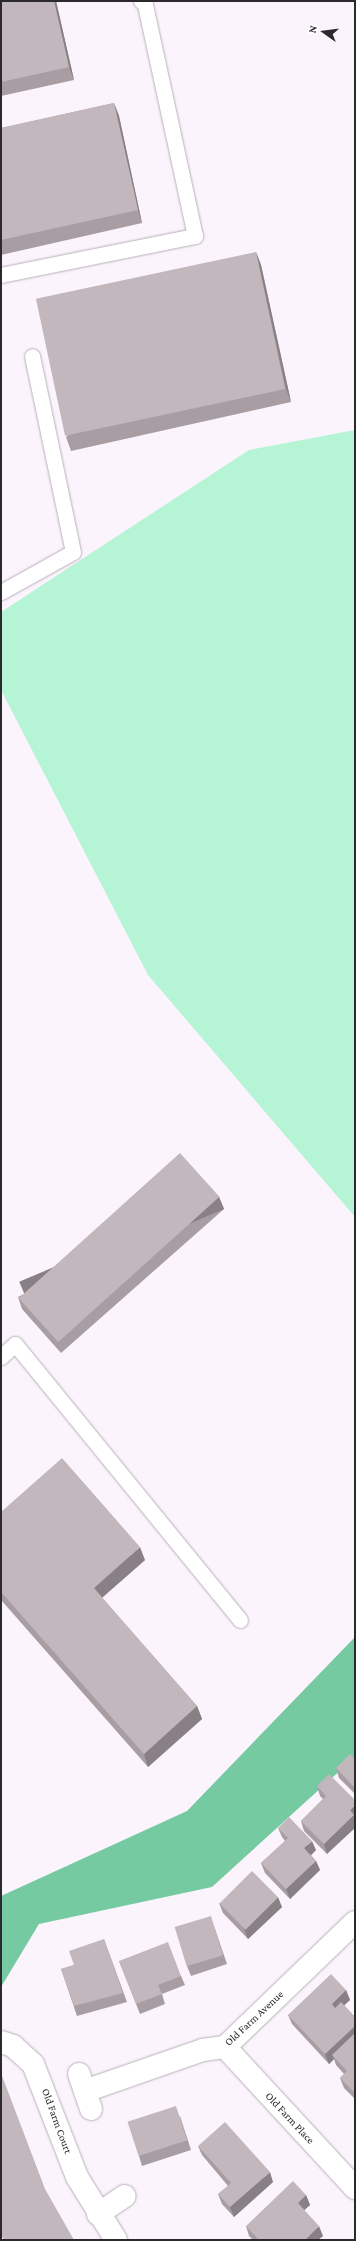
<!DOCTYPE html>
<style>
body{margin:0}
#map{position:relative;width:356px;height:2241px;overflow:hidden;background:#fcf4fd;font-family:"Crimson Pro",serif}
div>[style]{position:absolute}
.green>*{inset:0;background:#b5f4d4}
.forest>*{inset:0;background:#76caa2}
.roads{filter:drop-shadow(0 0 1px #b8b0b9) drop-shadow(0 0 1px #b8b0b9)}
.service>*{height:15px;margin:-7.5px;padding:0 7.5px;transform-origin:7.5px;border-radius:7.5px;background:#fff}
.minor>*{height:22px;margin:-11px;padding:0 11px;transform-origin:11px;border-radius:11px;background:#fff}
.wall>*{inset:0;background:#a79da3}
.shaded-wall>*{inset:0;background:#888084;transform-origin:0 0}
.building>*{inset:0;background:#c2b7bd;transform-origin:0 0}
span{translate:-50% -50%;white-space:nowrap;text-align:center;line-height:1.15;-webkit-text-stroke:3.5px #fff;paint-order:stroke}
.street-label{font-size:11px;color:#2c292c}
.frame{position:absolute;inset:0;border:2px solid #2c292c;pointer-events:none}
.north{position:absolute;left:304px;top:12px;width:40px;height:40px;-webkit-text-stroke:3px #fff;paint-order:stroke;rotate:284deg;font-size:11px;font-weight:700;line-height:16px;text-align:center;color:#2c292c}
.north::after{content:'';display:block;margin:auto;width:14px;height:18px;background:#2c292c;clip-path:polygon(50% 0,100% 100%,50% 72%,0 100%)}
</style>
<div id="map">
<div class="green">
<i style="clip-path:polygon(355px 430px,355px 1217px,148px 975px,1px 690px,1px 612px,249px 450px)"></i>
</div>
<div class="forest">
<i style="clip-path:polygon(355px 1637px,355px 1757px,212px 1887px,39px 1924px,1px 1987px,1px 1896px,187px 1811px)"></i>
</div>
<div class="roads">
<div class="service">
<i style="left:1px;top:275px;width:198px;rotate:-11.4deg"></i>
<i style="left:195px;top:236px;width:237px;rotate:-102.2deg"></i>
<i style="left:145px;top:4px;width:5px;rotate:-143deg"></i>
<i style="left:1px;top:592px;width:82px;rotate:-29.1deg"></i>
<i style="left:73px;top:552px;width:200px;rotate:-101.8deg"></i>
<i style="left:1px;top:1357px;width:19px;rotate:-43deg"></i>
<i style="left:15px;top:1344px;width:356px;rotate:50.8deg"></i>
</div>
<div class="minor">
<i style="left:1px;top:2042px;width:13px;rotate:18deg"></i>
<i style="left:13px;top:2046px;width:27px;rotate:42deg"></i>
<i style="left:33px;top:2064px;width:121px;rotate:68.7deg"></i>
<i style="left:77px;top:2177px;width:74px;rotate:58.2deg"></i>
<i style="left:225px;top:2047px;width:192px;rotate:47.3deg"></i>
<i style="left:79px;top:2074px;width:37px;rotate:71deg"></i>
<i style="left:85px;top:2091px;width:125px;rotate:-19.2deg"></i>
<i style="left:203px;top:2050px;width:22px;rotate:-8deg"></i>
<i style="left:225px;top:2047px;width:180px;rotate:-43.9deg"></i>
<i style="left:98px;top:2214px;width:32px;rotate:-34deg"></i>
</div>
</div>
<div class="wall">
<i style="clip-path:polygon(1px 1px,56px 1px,74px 80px,1px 96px)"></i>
<i style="clip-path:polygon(114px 103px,119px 116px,142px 223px,1px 255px,1px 128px)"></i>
<i style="clip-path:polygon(256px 252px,261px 265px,291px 402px,71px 451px,66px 437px)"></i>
<i style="clip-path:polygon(219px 1197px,224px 1209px,61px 1353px,22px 1309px,18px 1297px)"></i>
<i style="clip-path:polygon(1px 1512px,145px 1560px,102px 1598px,197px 1706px,202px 1719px,148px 1767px,1px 1600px)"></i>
<i style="clip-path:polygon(355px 1759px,355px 1794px,339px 1778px,336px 1768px)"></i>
<i style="clip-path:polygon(317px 1786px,355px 1800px,327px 1854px,304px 1831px,301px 1821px,323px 1799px,320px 1796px)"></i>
<i style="clip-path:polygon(278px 1828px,316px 1850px,311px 1855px,316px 1861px,320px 1870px,290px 1899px,265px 1873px,261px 1863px,285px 1841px,282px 1837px)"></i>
<i style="clip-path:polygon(219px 1903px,282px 1907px,248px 1939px,223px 1913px)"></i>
<i style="clip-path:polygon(214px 1926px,227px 1964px,191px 1976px,187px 1966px)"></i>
<i style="clip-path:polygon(104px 1939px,127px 2002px,77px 2016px,61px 1969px,74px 1965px)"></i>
<i style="clip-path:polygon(119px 1961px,181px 1976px,185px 1985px,162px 1994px,165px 2004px,140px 2014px)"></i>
<i style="clip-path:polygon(346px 1990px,350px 2000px,344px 2005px,355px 2017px,355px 2099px,344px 2088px,340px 2078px,344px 2074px,336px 2065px,334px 2059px,329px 2064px,292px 2024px,288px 2015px)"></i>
<i style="clip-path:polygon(180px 2116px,191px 2150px,142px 2166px,139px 2156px)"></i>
<i style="clip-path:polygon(198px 2146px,273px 2182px,234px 2217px,222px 2204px,218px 2194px,228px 2186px,202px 2155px)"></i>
<i style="clip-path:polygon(306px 2195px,310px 2205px,304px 2210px,323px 2236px,318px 2240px,253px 2240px,249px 2236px,246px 2226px)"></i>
</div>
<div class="shaded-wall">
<i style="clip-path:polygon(54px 1px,56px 1px,74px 80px,69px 67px)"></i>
<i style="clip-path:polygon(114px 103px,119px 116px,142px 223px,138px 210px)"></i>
<i style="clip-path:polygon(256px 252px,261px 265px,291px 402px,286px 389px)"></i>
<i style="left:219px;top:1197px;width:13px;height:217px;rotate:67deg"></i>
<i style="clip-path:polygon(140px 1547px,145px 1560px,98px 1601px,94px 1588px)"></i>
<i style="clip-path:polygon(197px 1706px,202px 1719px,148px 1767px,144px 1754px)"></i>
<i style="clip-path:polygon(355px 1805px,355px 1828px,327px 1854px,324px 1844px,350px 1810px)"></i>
<i style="clip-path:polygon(312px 1841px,316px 1850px,308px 1858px,304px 1848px)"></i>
<i style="clip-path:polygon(316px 1861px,320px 1870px,290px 1899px,286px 1889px)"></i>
<i style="clip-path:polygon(278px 1897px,282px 1907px,248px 1939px,244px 1929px)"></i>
<i style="clip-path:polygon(346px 1990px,350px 2000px,335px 2014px,332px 2004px)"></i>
<i style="clip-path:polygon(355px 2026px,355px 2039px,332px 2055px,334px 2059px,329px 2064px,325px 2054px)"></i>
<i style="clip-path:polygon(270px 2172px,273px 2182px,234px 2217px,230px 2207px)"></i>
<i style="clip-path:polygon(306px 2195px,310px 2205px,301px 2213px,298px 2203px)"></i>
<i style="clip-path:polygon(319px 2226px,323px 2236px,318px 2240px,305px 2240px)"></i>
</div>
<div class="building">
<i style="clip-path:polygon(1px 1px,54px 1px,69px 67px,1px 82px)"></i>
<i style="clip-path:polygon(114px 103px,138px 210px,1px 240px,1px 128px)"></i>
<i style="left:256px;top:252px;width:140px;height:225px;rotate:78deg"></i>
<i style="left:180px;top:1153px;width:59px;height:217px;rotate:48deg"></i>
<i style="clip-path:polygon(62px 1458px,140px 1547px,94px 1588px,197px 1706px,144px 1754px,1px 1592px,1px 1512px)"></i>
<i style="clip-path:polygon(350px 1754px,355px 1759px,355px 1788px,336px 1768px)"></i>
<i style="clip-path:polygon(329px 1774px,355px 1800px,355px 1805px,350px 1810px,354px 1815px,324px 1844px,301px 1821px,326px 1796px,317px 1786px)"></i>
<i style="clip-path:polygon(289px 1817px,312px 1841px,304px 1848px,316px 1861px,286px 1889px,261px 1863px,288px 1838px,278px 1828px)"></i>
<i style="left:252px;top:1871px;width:37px;height:46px;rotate:45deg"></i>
<i style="left:211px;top:1916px;width:41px;height:38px;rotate:73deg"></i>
<i style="clip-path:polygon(104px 1939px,123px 1993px,74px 2006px,61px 1969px,74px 1965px,69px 1951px)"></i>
<i style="clip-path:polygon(168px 1942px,181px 1976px,158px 1985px,162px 1994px,136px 2004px,119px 1961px)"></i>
<i style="clip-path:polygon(331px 1974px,346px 1990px,332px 2004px,335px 2008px,341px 2002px,355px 2017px,355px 2026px,325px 2054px,288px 2015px)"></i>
<i style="clip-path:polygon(355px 2033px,355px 2093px,340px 2078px,347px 2071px,332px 2055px)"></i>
<i style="clip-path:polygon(1px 2073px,45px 2189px,74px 2240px,4px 2240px,1px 2235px)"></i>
<i style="left:176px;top:2106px;width:36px;height:51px;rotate:72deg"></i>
<i style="clip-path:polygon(225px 2122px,270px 2172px,230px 2207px,218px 2194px,231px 2183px,198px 2146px)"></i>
<i style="clip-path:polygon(293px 2181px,306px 2195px,298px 2203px,319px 2226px,305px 2240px,259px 2240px,246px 2226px)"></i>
</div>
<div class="street-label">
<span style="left:254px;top:2018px;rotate:-43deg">Old Farm Avenue</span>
<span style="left:290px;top:2118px;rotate:47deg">Old Farm Place</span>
<span style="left:57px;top:2121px;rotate:70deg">Old Farm Court</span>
</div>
<div class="frame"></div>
<div class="north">N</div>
</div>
